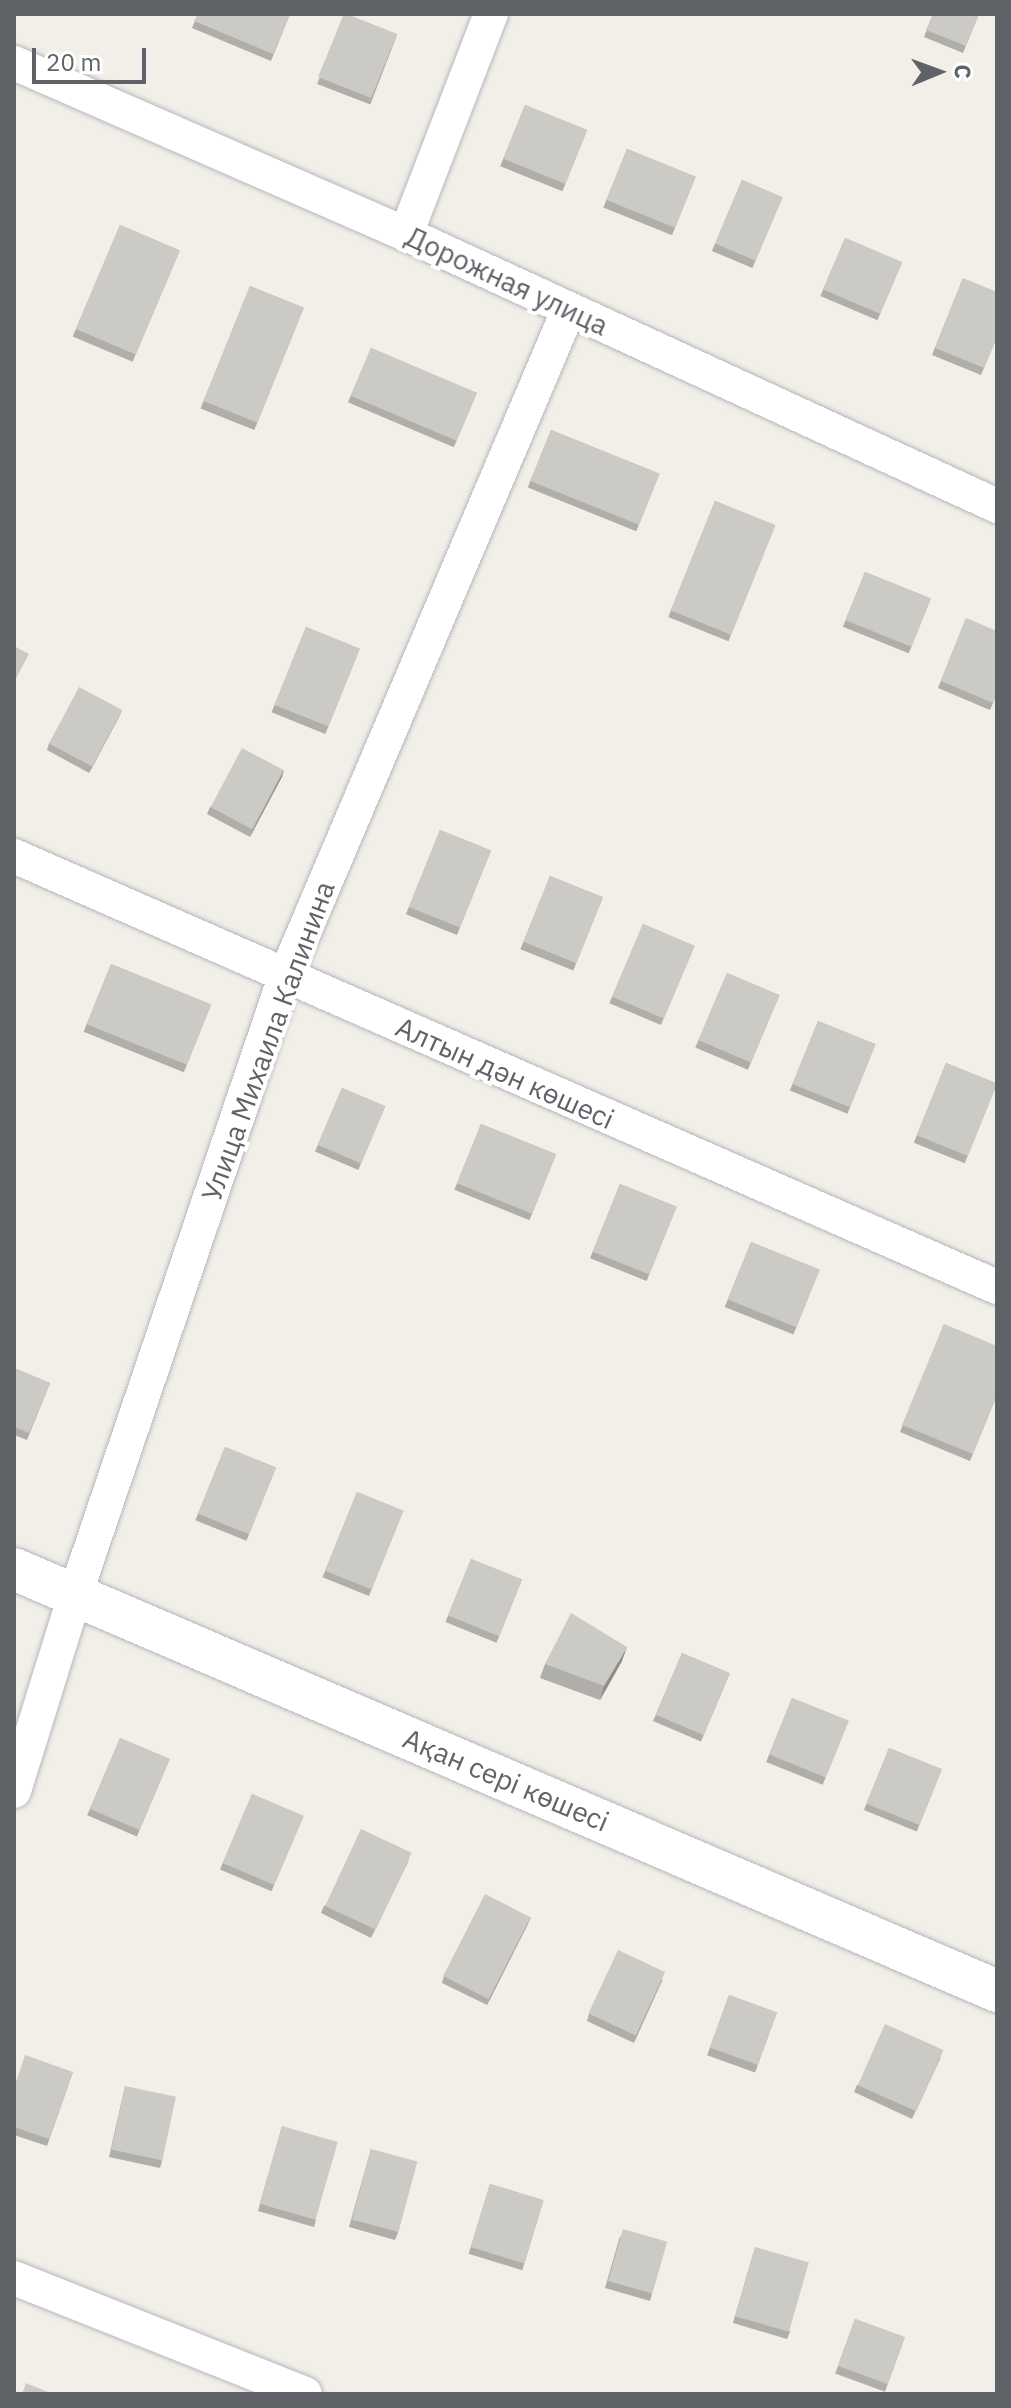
<!DOCTYPE html>
<meta charset="utf-8">
<style>
body{margin:0}
#map{position:relative;width:1011px;height:2408px;overflow:hidden;background:#f1efe8;font-family:"IBM Plex Sans",sans-serif}
div>[style]{position:absolute}
.roads{filter:drop-shadow(0 0 2px #b5b8bc) drop-shadow(0 0 2px #b5b8bc)}
.minor>*{height:34px;margin:-17px;padding:0 17px;transform-origin:17px;border-radius:17px;background:#fff}
.tertiary>*{height:42px;margin:-21px;padding:0 21px;transform-origin:21px;border-radius:21px;background:#fff}
.wall>*{inset:0;background:#afaea9;transform-origin:0 0}
.shaded-wall>*{inset:0;background:#8f8d8a}
.building>*{inset:0;background:#cccac5;transform-origin:0 0}
span{translate:-50% -50%;white-space:nowrap;text-align:center;line-height:1.15;-webkit-text-stroke:8px #fff;paint-order:stroke}
.street-label{font-size:28px;color:#5f6368}
.frame{position:absolute;inset:0;border:16px solid #5f6368;pointer-events:none}
.north{position:absolute;left:899px;top:32px;width:80px;height:80px;-webkit-text-stroke:6px #fff;paint-order:stroke;rotate:89deg;font-size:22px;font-weight:700;line-height:32px;text-align:center;color:#5f6368}
.north::after{content:'';display:block;margin:auto;width:28px;height:36px;background:#5f6368;clip-path:polygon(50% 0,100% 100%,50% 72%,0 100%)}
.scale{position:absolute;left:32px;top:48px;width:114px;height:36px;box-sizing:border-box;border:4px solid #5f6368;border-top:0;padding-left:10px;font-size:24px;line-height:28px;white-space:nowrap;color:#5f6368;-webkit-text-stroke:6px #fff;paint-order:stroke}
</style>
<div id="map">
<div class="roads">
<div class="minor">
<i style="left:14px;top:63px;width:428px;rotate:23.6deg"></i>
<i style="left:406px;top:234px;width:651px;rotate:24.71deg"></i>
<i style="left:406px;top:234px;width:236px;rotate:-68.9deg"></i>
<i style="left:14px;top:856px;width:1073px;rotate:23.68deg"></i>
<i style="left:14px;top:1791px;width:205px;rotate:-72.7deg"></i>
<i style="left:75px;top:1595px;width:653px;rotate:-71.23deg"></i>
<i style="left:285px;top:977px;width:726px;rotate:-66.97deg"></i>
<i style="left:14px;top:2278px;width:313px;rotate:21.7deg"></i>
</div>
<div class="tertiary">
<i style="left:14px;top:1569px;width:1070px;rotate:23.23deg"></i>
</div>
</div>
<div class="wall">
<i style="clip-path:polygon(198px 14px,290px 14px,271px 61px,192px 28px)"></i>
<i style="left:344px;top:14px;width:57px;height:75px;rotate:21deg"></i>
<i style="clip-path:polygon(933px 14px,979px 14px,963px 53px,924px 37px)"></i>
<i style="left:525px;top:105px;width:67px;height:66px;rotate:22deg"></i>
<i style="left:627px;top:149px;width:74px;height:63px;rotate:22deg"></i>
<i style="left:742px;top:180px;width:44px;height:77px;rotate:23deg"></i>
<i style="left:120px;top:225px;width:65px;height:121px;rotate:23deg"></i>
<i style="left:845px;top:238px;width:62px;height:63px;rotate:23deg"></i>
<i style="clip-path:polygon(963px 278px,997px 337px,981px 375px,932px 355px)"></i>
<i style="left:250px;top:286px;width:58px;height:132px;rotate:22deg"></i>
<i style="left:371px;top:348px;width:115px;height:59px;rotate:23deg"></i>
<i style="left:551px;top:430px;width:117px;height:62px;rotate:22deg"></i>
<i style="left:715px;top:501px;width:65px;height:125px;rotate:22deg"></i>
<i style="left:865px;top:572px;width:71px;height:59px;rotate:22deg"></i>
<i style="clip-path:polygon(966px 618px,997px 694px,990px 710px,938px 688px)"></i>
<i style="left:306px;top:627px;width:58px;height:92px;rotate:22deg"></i>
<i style="clip-path:polygon(122px 710px,89px 773px,47px 750px,49px 743px)"></i>
<i style="clip-path:polygon(284px 770px,250px 837px,207px 814px,210px 807px)"></i>
<i style="left:440px;top:830px;width:55px;height:91px;rotate:22deg"></i>
<i style="left:550px;top:876px;width:57px;height:79px;rotate:22deg"></i>
<i style="left:643px;top:924px;width:56px;height:86px;rotate:23deg"></i>
<i style="left:111px;top:964px;width:108px;height:73px;rotate:22deg"></i>
<i style="left:727px;top:973px;width:57px;height:81px;rotate:23deg"></i>
<i style="left:818px;top:1021px;width:62px;height:75px;rotate:22deg"></i>
<i style="left:946px;top:1063px;width:55px;height:86px;rotate:22deg"></i>
<i style="left:342px;top:1088px;width:47px;height:69px;rotate:23deg"></i>
<i style="left:481px;top:1124px;width:81px;height:71px;rotate:22deg"></i>
<i style="left:620px;top:1184px;width:61px;height:80px;rotate:22deg"></i>
<i style="left:751px;top:1242px;width:74px;height:70px;rotate:22deg"></i>
<i style="clip-path:polygon(944px 1324px,997px 1395px,970px 1461px,900px 1432px)"></i>
<i style="clip-path:polygon(14px 1368px,50px 1383px,27px 1440px,14px 1435px)"></i>
<i style="left:225px;top:1447px;width:55px;height:79px;rotate:22deg"></i>
<i style="left:357px;top:1492px;width:50px;height:92px;rotate:22deg"></i>
<i style="left:471px;top:1559px;width:55px;height:68px;rotate:22deg"></i>
<i style="left:682px;top:1653px;width:52px;height:74px;rotate:23deg"></i>
<i style="clip-path:polygon(622px 1661px,600px 1700px,540px 1678px,545px 1664px)"></i>
<i style="left:792px;top:1698px;width:61px;height:69px;rotate:22deg"></i>
<i style="left:120px;top:1738px;width:54px;height:84px;rotate:23deg"></i>
<i style="left:889px;top:1748px;width:57px;height:67px;rotate:22deg"></i>
<i style="left:252px;top:1794px;width:56px;height:82px;rotate:23deg"></i>
<i style="clip-path:polygon(409px 1860px,371px 1938px,321px 1913px,324px 1906px)"></i>
<i style="clip-path:polygon(531px 1917px,487px 2005px,442px 1983px,444px 1976px)"></i>
<i style="clip-path:polygon(663px 1979px,634px 2043px,587px 2021px,589px 2014px)"></i>
<i style="left:729px;top:1995px;width:51px;height:64px;rotate:20deg"></i>
<i style="clip-path:polygon(941px 2057px,912px 2119px,854px 2092px,857px 2085px)"></i>
<i style="clip-path:polygon(73px 2072px,47px 2146px,14px 2135px,14px 2088px)"></i>
<i style="clip-path:polygon(125px 2086px,162px 2161px,160px 2168px,109px 2157px)"></i>
<i style="clip-path:polygon(282px 2126px,316px 2220px,314px 2227px,258px 2211px)"></i>
<i style="clip-path:polygon(371px 2149px,398px 2233px,395px 2240px,349px 2227px)"></i>
<i style="left:490px;top:2184px;width:56px;height:73px;rotate:17deg"></i>
<i style="clip-path:polygon(620px 2236px,652px 2294px,650px 2301px,605px 2288px)"></i>
<i style="clip-path:polygon(753px 2254px,790px 2332px,787px 2339px,733px 2323px)"></i>
<i style="left:855px;top:2319px;width:53px;height:58px;rotate:20deg"></i>
</div>
<div class="shaded-wall">
<i style="clip-path:polygon(122px 710px,119px 717px,89px 773px,92px 766px)"></i>
<i style="clip-path:polygon(284px 770px,282px 777px,250px 837px,253px 830px)"></i>
<i style="clip-path:polygon(627px 1647px,622px 1661px,600px 1700px,604px 1686px)"></i>
<i style="clip-path:polygon(531px 1917px,528px 1924px,487px 2005px,490px 1998px)"></i>
</div>
<div class="building">
<i style="clip-path:polygon(198px 14px,290px 14px,273px 54px,194px 21px)"></i>
<i style="clip-path:polygon(344px 14px,347px 14px,397px 34px,371px 98px,318px 77px)"></i>
<i style="clip-path:polygon(933px 14px,979px 14px,966px 46px,926px 30px)"></i>
<i style="left:525px;top:105px;width:67px;height:58px;rotate:22deg"></i>
<i style="left:627px;top:149px;width:74px;height:55px;rotate:22deg"></i>
<i style="left:742px;top:180px;width:44px;height:69px;rotate:23deg"></i>
<i style="left:120px;top:225px;width:65px;height:113px;rotate:23deg"></i>
<i style="left:845px;top:238px;width:62px;height:56px;rotate:23deg"></i>
<i style="clip-path:polygon(963px 278px,997px 292px,997px 337px,984px 368px,935px 348px)"></i>
<i style="left:250px;top:286px;width:58px;height:124px;rotate:22deg"></i>
<i style="left:371px;top:348px;width:115px;height:52px;rotate:23deg"></i>
<i style="left:551px;top:430px;width:117px;height:55px;rotate:22deg"></i>
<i style="left:715px;top:501px;width:65px;height:118px;rotate:22deg"></i>
<i style="left:865px;top:572px;width:71px;height:52px;rotate:22deg"></i>
<i style="clip-path:polygon(966px 618px,997px 631px,997px 693px,993px 703px,941px 681px)"></i>
<i style="left:306px;top:627px;width:58px;height:84px;rotate:22deg"></i>
<i style="clip-path:polygon(14px 646px,29px 654px,14px 682px)"></i>
<i style="left:79px;top:687px;width:49px;height:64px;rotate:28deg"></i>
<i style="left:242px;top:748px;width:47px;height:67px;rotate:28deg"></i>
<i style="left:440px;top:830px;width:55px;height:83px;rotate:22deg"></i>
<i style="left:550px;top:876px;width:57px;height:71px;rotate:22deg"></i>
<i style="left:643px;top:924px;width:56px;height:79px;rotate:23deg"></i>
<i style="left:111px;top:964px;width:108px;height:65px;rotate:22deg"></i>
<i style="left:727px;top:973px;width:57px;height:73px;rotate:23deg"></i>
<i style="left:818px;top:1021px;width:62px;height:68px;rotate:22deg"></i>
<i style="left:946px;top:1063px;width:55px;height:78px;rotate:22deg"></i>
<i style="left:342px;top:1088px;width:47px;height:62px;rotate:23deg"></i>
<i style="left:481px;top:1124px;width:81px;height:64px;rotate:22deg"></i>
<i style="left:620px;top:1184px;width:61px;height:73px;rotate:22deg"></i>
<i style="left:751px;top:1242px;width:74px;height:62px;rotate:22deg"></i>
<i style="clip-path:polygon(944px 1324px,997px 1346px,997px 1394px,973px 1454px,902px 1425px)"></i>
<i style="clip-path:polygon(14px 1368px,50px 1383px,29px 1433px,14px 1427px)"></i>
<i style="left:225px;top:1447px;width:55px;height:72px;rotate:22deg"></i>
<i style="left:357px;top:1492px;width:50px;height:85px;rotate:22deg"></i>
<i style="left:471px;top:1559px;width:55px;height:61px;rotate:22deg"></i>
<i style="clip-path:polygon(571px 1613px,627px 1647px,604px 1686px,545px 1664px)"></i>
<i style="left:682px;top:1653px;width:52px;height:67px;rotate:23deg"></i>
<i style="left:792px;top:1698px;width:61px;height:61px;rotate:22deg"></i>
<i style="left:120px;top:1738px;width:54px;height:77px;rotate:23deg"></i>
<i style="left:889px;top:1748px;width:57px;height:60px;rotate:22deg"></i>
<i style="left:252px;top:1794px;width:56px;height:75px;rotate:23deg"></i>
<i style="left:361px;top:1829px;width:56px;height:85px;rotate:25deg"></i>
<i style="left:485px;top:1894px;width:51px;height:92px;rotate:27deg"></i>
<i style="left:618px;top:1950px;width:52px;height:70px;rotate:25deg"></i>
<i style="left:729px;top:1995px;width:51px;height:56px;rotate:20deg"></i>
<i style="left:885px;top:2024px;width:64px;height:67px;rotate:24deg"></i>
<i style="clip-path:polygon(25px 2055px,73px 2072px,49px 2139px,14px 2127px,14px 2088px)"></i>
<i style="left:125px;top:2086px;width:52px;height:65px;rotate:12deg"></i>
<i style="left:282px;top:2126px;width:58px;height:81px;rotate:16deg"></i>
<i style="left:371px;top:2149px;width:48px;height:73px;rotate:15deg"></i>
<i style="left:490px;top:2184px;width:56px;height:66px;rotate:17deg"></i>
<i style="left:623px;top:2229px;width:46px;height:54px;rotate:16deg"></i>
<i style="left:755px;top:2247px;width:56px;height:72px;rotate:16deg"></i>
<i style="left:855px;top:2319px;width:53px;height:50px;rotate:20deg"></i>
<i style="clip-path:polygon(26px 2383px,53px 2394px,22px 2394px)"></i>
</div>
<div class="street-label">
<span style="left:507px;top:281px;rotate:25deg">Дорожная улица</span>
<span style="left:268px;top:1041px;rotate:-70deg">Улица Михаила Калинина</span>
<span style="left:505px;top:1073px;rotate:24deg">Алтын дән көшесі</span>
<span style="left:506px;top:1780px;rotate:23deg">Ақан сері көшесі</span>
</div>
<div class="frame"></div>
<div class="north">С</div>
<div class="scale">20 m</div>
</div>
